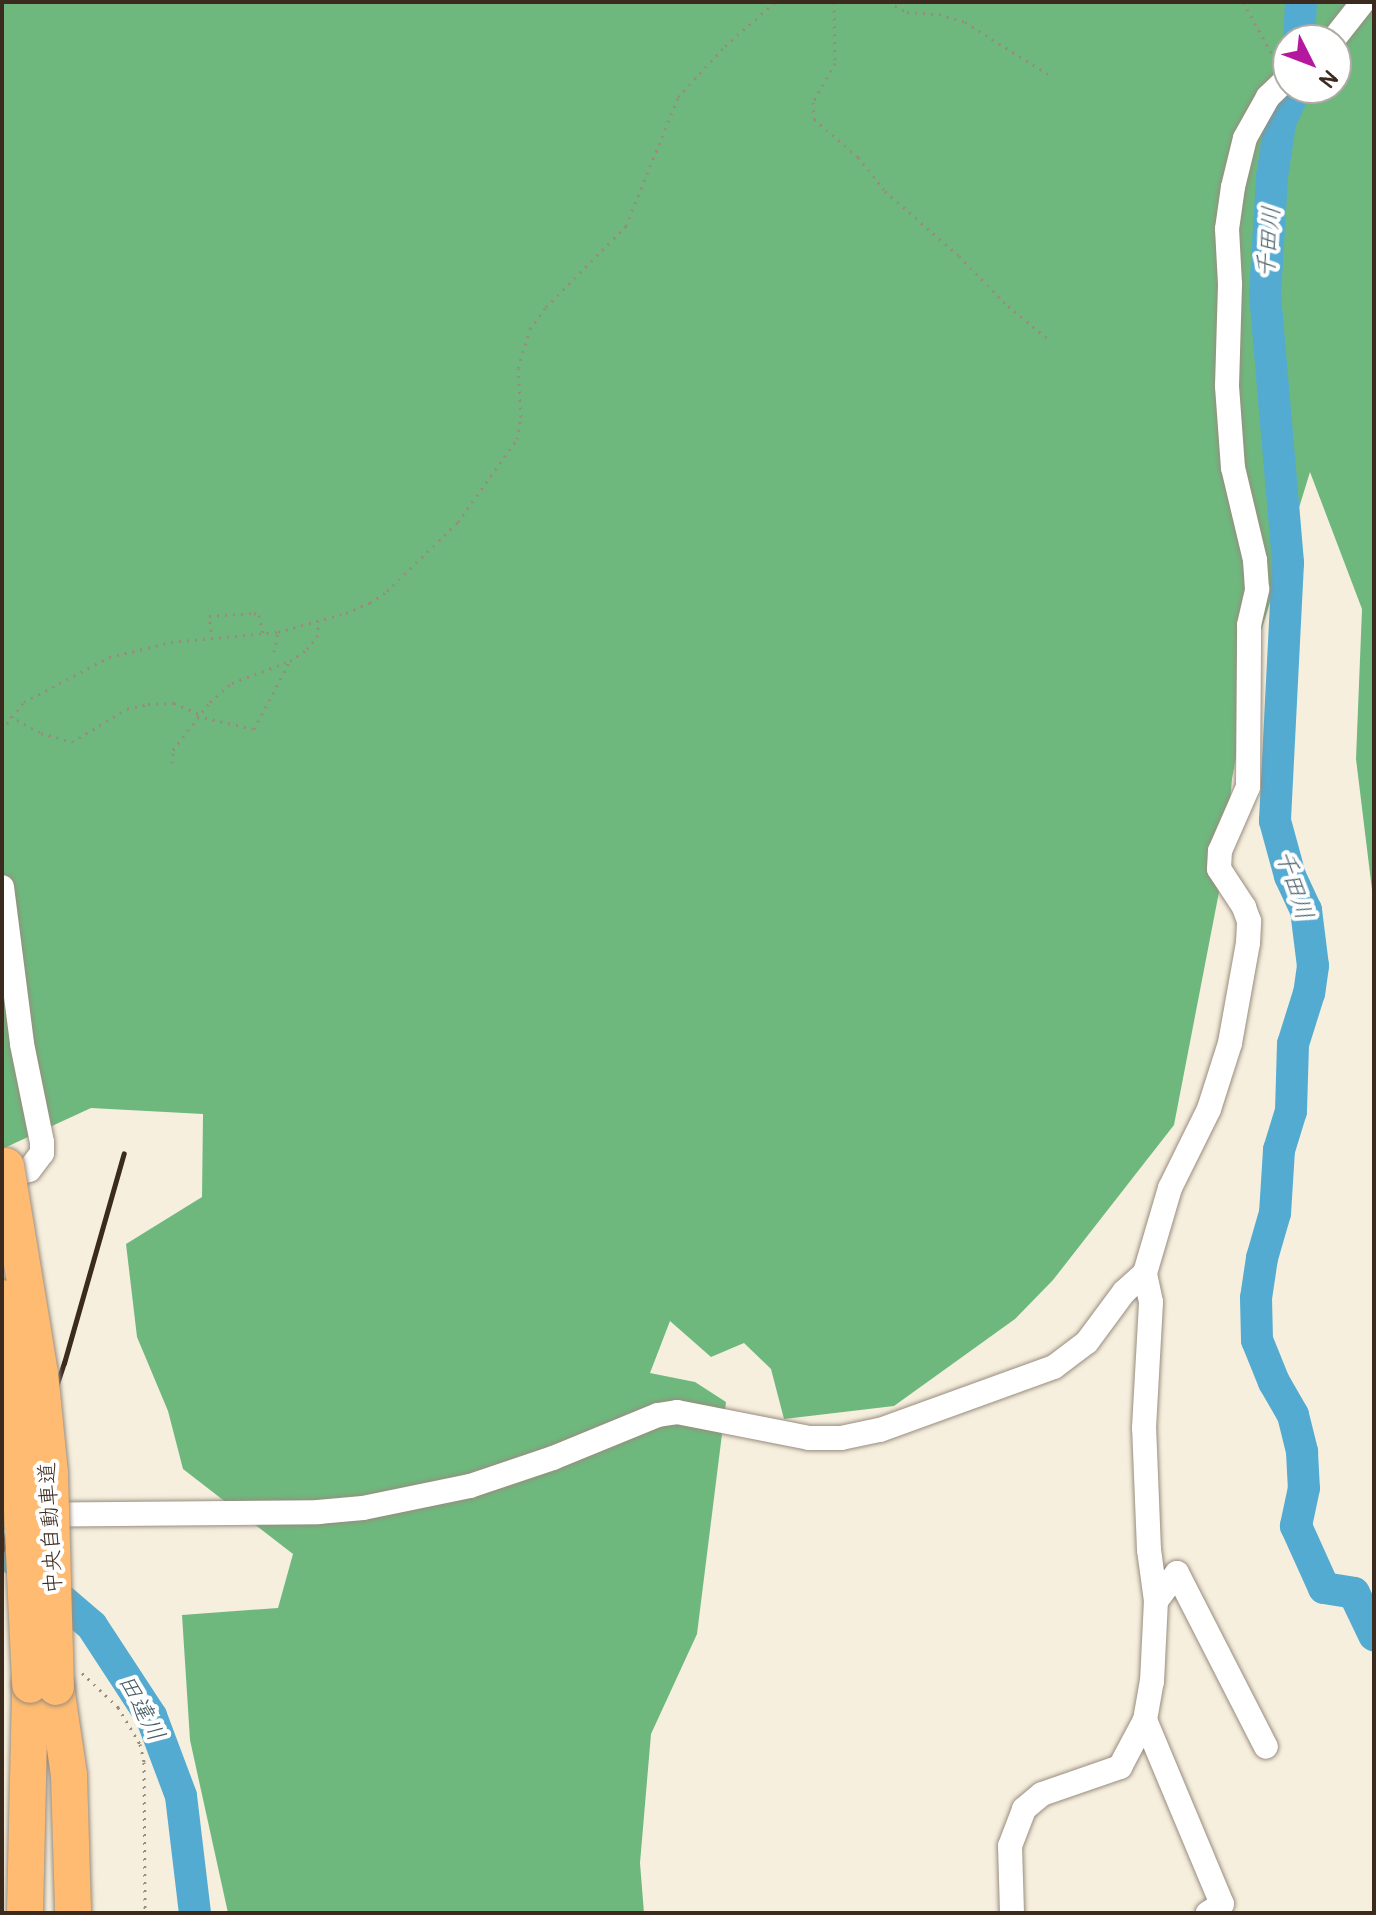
<!DOCTYPE html>
<meta charset="utf-8">
<style>
body{margin:0}
#map{position:relative;width:1376px;height:1915px;overflow:hidden;background:#f6efde;font-family:Pangolin,"Klee One",sans-serif}
div>[style]{position:absolute}
.forest>*{inset:0;background:#6eb87e}
.river>*{height:32px;margin:-16px;padding:0 16px;transform-origin:16px;border-radius:16px;background:#54abd1}
.path>*{height:3px;margin-top:-1.5px;transform-origin:0;background:repeating-linear-gradient(90deg,#988c7e 0 2px,transparent 0 8px)}
.roads{filter:drop-shadow(0 0 2px #988c7e) drop-shadow(0 0 2px #988c7e)}
.minor>*{height:24px;margin:-12px;padding:0 12px;transform-origin:12px;border-radius:12px;background:#fff}
.highway>*{height:36px;margin:-18px;padding:0 18px;transform-origin:18px;border-radius:18px;background:#febb71}
.rail>*{height:5px;margin:-2.5px;padding:0 2.5px;transform-origin:2.5px;border-radius:2.5px;background:#3b2a1e}
.bridges{filter:drop-shadow(0 0 2px #988c7e) drop-shadow(0 0 2px #988c7e)}
.highway-bridge>*{height:36px;margin:-18px;padding:0 18px;transform-origin:18px;border-radius:18px;background:#febb71}
span{translate:-50% -50%;white-space:nowrap;text-align:center;line-height:1.15;-webkit-text-stroke:8px #fff;paint-order:stroke}
.street-label{font-size:22px;color:#3b2a1e}
.water-label{font-size:24px;color:#455e66;font-style:italic}
.frame{position:absolute;inset:0;border:4px solid #3b2a1e;pointer-events:none}
.north{position:absolute;left:1272px;top:24px;width:80px;height:80px;box-sizing:border-box;background:#fff;border:2px solid #b1aaa5;border-radius:50%;rotate:132deg;font-size:22px;font-weight:700;line-height:32px;text-align:center;color:#3b2a1e}
.north::after{content:'';display:block;margin:auto;width:28px;height:36px;background:#b5179e;clip-path:polygon(50% 0,100% 100%,50% 72%,0 100%)}
</style>
<div id="map">
<div class="forest">
<i style="clip-path:polygon(evenodd,2px 2px,1374px 2px,1374px 906px,1356px 759px,1362px 609px,1310px 472px,1259px 638px,1232px 779px,1225px 861px,1174px 1125px,1053px 1280px,1015px 1319px,894px 1406px,784px 1419px,771px 1369px,744px 1343px,711px 1357px,670px 1321px,650px 1373px,695px 1382px,726px 1402px,697px 1634px,651px 1734px,640px 1863px,644px 1913px,228px 1913px,190px 1740px,182px 1615px,278px 1608px,293px 1554px,183px 1469px,168px 1411px,137px 1337px,126px 1244px,202px 1197px,203px 1114px,91px 1108px,2px 1149px,2px 2px,1288px 40px,1336px 40px,1336px 88px,1288px 88px,1288px 40px)"></i>
</div>
<div class="river">
<i style="left:1299px;top:40px;width:38px;rotate:-87deg"></i>
<i style="left:1296px;top:88px;width:38px;rotate:115deg"></i>
<i style="left:1280px;top:123px;width:55px;rotate:98.4deg"></i>
<i style="left:1272px;top:177px;width:117px;rotate:93.4deg"></i>
<i style="left:1265px;top:294px;width:270px;rotate:85.1deg"></i>
<i style="left:1288px;top:563px;width:258px;rotate:92.9deg"></i>
<i style="left:1275px;top:821px;width:57px;rotate:74.7deg"></i>
<i style="left:1290px;top:876px;width:38px;rotate:65deg"></i>
<i style="left:1306px;top:910px;width:56px;rotate:82.9deg"></i>
<i style="left:1313px;top:966px;width:27px;rotate:98deg"></i>
<i style="left:1309px;top:993px;width:53px;rotate:107.4deg"></i>
<i style="left:1293px;top:1044px;width:67px;rotate:91.7deg"></i>
<i style="left:1291px;top:1111px;width:41px;rotate:107.1deg"></i>
<i style="left:1279px;top:1150px;width:63px;rotate:93.6deg"></i>
<i style="left:1275px;top:1213px;width:47px;rotate:106.1deg"></i>
<i style="left:1262px;top:1258px;width:40px;rotate:98.5deg"></i>
<i style="left:1256px;top:1298px;width:42px;rotate:88.6deg"></i>
<i style="left:1257px;top:1340px;width:45px;rotate:68deg"></i>
<i style="left:1274px;top:1382px;width:38px;rotate:60deg"></i>
<i style="left:1293px;top:1415px;width:38px;rotate:76deg"></i>
<i style="left:1302px;top:1452px;width:36px;rotate:87deg"></i>
<i style="left:1304px;top:1488px;width:39px;rotate:102deg"></i>
<i style="left:1296px;top:1526px;width:68px;rotate:65.7deg"></i>
<i style="left:1324px;top:1588px;width:30px;rotate:9deg"></i>
<i style="left:1354px;top:1593px;width:47px;rotate:64.5deg"></i>
<i style="left:2px;top:1549px;width:118px;rotate:40.5deg"></i>
<i style="left:92px;top:1626px;width:108px;rotate:56.8deg"></i>
<i style="left:151px;top:1716px;width:85px;rotate:69.4deg"></i>
<i style="left:181px;top:1796px;width:118px;rotate:83.2deg"></i>
</div>
<div class="path">
<i style="left:834px;top:2px;width:61px;rotate:89.1deg"></i>
<i style="left:835px;top:63px;width:45px;rotate:119.4deg"></i>
<i style="left:813px;top:102px;width:17px;rotate:87deg"></i>
<i style="left:814px;top:119px;width:58px;rotate:40.8deg"></i>
<i style="left:858px;top:157px;width:43px;rotate:51.5deg"></i>
<i style="left:885px;top:191px;width:98px;rotate:41.3deg"></i>
<i style="left:959px;top:256px;width:70px;rotate:45.6deg"></i>
<i style="left:1008px;top:306px;width:50px;rotate:39.4deg"></i>
<i style="left:888px;top:2px;width:21px;rotate:28deg"></i>
<i style="left:907px;top:12px;width:32px;rotate:4deg"></i>
<i style="left:939px;top:14px;width:27px;rotate:17deg"></i>
<i style="left:965px;top:22px;width:99px;rotate:32.2deg"></i>
<i style="left:1243px;top:2px;width:68px;rotate:60.8deg"></i>
<i style="left:212px;top:639px;width:23px;rotate:-97deg"></i>
<i style="left:209px;top:616px;width:45px;rotate:-3.8deg"></i>
<i style="left:254px;top:613px;width:5px;rotate:22deg"></i>
<i style="left:259px;top:615px;width:19px;rotate:78deg"></i>
<i style="left:274px;top:652px;width:20px;rotate:-79deg"></i>
<i style="left:10px;top:716px;width:35px;rotate:29deg"></i>
<i style="left:41px;top:733px;width:32px;rotate:16deg"></i>
<i style="left:72px;top:742px;width:64px;rotate:-31deg"></i>
<i style="left:127px;top:709px;width:22px;rotate:-13deg"></i>
<i style="left:148px;top:704px;width:26px;rotate:-2deg"></i>
<i style="left:174px;top:703px;width:27px;rotate:24deg"></i>
<i style="left:197px;top:716px;width:58px;rotate:12.8deg"></i>
<i style="left:254px;top:729px;width:77px;rotate:-62.1deg"></i>
<i style="left:2px;top:730px;width:36px;rotate:-52deg"></i>
<i style="left:24px;top:702px;width:96px;rotate:-27.9deg"></i>
<i style="left:109px;top:657px;width:64px;rotate:-13.6deg"></i>
<i style="left:171px;top:642px;width:107px;rotate:-5.3deg"></i>
<i style="left:278px;top:632px;width:71px;rotate:-15.6deg"></i>
<i style="left:346px;top:613px;width:26px;rotate:-23deg"></i>
<i style="left:370px;top:603px;width:21px;rotate:-35deg"></i>
<i style="left:387px;top:591px;width:99px;rotate:-44.2deg"></i>
<i style="left:458px;top:522px;width:102px;rotate:-54.6deg"></i>
<i style="left:517px;top:439px;width:22px;rotate:-80deg"></i>
<i style="left:521px;top:417px;width:49px;rotate:-93.5deg"></i>
<i style="left:518px;top:368px;width:41px;rotate:-72.9deg"></i>
<i style="left:530px;top:329px;width:27px;rotate:-54deg"></i>
<i style="left:546px;top:307px;width:114px;rotate:-45.4deg"></i>
<i style="left:626px;top:226px;width:139px;rotate:-68deg"></i>
<i style="left:678px;top:97px;width:69px;rotate:-47.3deg"></i>
<i style="left:725px;top:46px;width:67px;rotate:-41.3deg"></i>
<i style="left:172px;top:763px;width:13px;rotate:-86deg"></i>
<i style="left:173px;top:750px;width:61px;rotate:-52.4deg"></i>
<i style="left:210px;top:702px;width:29px;rotate:-41deg"></i>
<i style="left:232px;top:683px;width:62px;rotate:-20.8deg"></i>
<i style="left:290px;top:661px;width:21px;rotate:-35deg"></i>
<i style="left:307px;top:649px;width:16px;rotate:-50deg"></i>
<i style="left:317px;top:637px;width:16px;rotate:-83deg"></i>
<i style="left:82px;top:1673px;width:50px;rotate:43.4deg"></i>
<i style="left:118px;top:1707px;width:43px;rotate:59.3deg"></i>
<i style="left:140px;top:1744px;width:18px;rotate:77deg"></i>
<i style="left:144px;top:1762px;width:151px;rotate:89.6deg"></i>
</div>
<div class="roads">
<div class="minor">
<i style="left:1333px;top:40px;width:48px;rotate:-51.7deg"></i>
<i style="left:2px;top:887px;width:158px;rotate:82.7deg"></i>
<i style="left:22px;top:1044px;width:100px;rotate:78.5deg"></i>
<i style="left:42px;top:1142px;width:11px;rotate:90deg"></i>
<i style="left:42px;top:1153px;width:21px;rotate:127deg"></i>
<i style="left:29px;top:1170px;width:28px;rotate:167deg"></i>
<i style="left:2px;top:1515px;width:316px;rotate:-0.5deg"></i>
<i style="left:318px;top:1512px;width:45px;rotate:-5.1deg"></i>
<i style="left:363px;top:1508px;width:109px;rotate:-11.6deg"></i>
<i style="left:470px;top:1486px;width:88px;rotate:-18.6deg"></i>
<i style="left:553px;top:1458px;width:113px;rotate:-22.3deg"></i>
<i style="left:658px;top:1415px;width:19px;rotate:-9deg"></i>
<i style="left:677px;top:1412px;width:135px;rotate:11.1deg"></i>
<i style="left:809px;top:1438px;width:32px"></i>
<i style="left:841px;top:1438px;width:40px;rotate:-12deg"></i>
<i style="left:880px;top:1430px;width:185px;rotate:-19.9deg"></i>
<i style="left:1054px;top:1367px;width:41px;rotate:-37.1deg"></i>
<i style="left:1087px;top:1342px;width:62px;rotate:-53.5deg"></i>
<i style="left:1124px;top:1292px;width:28px;rotate:-42deg"></i>
<i style="left:1145px;top:1273px;width:89px;rotate:-73.6deg"></i>
<i style="left:1170px;top:1188px;width:88px;rotate:-63.7deg"></i>
<i style="left:1209px;top:1109px;width:69px;rotate:-72.3deg"></i>
<i style="left:1230px;top:1043px;width:102px;rotate:-79.8deg"></i>
<i style="left:1248px;top:943px;width:22px;rotate:-87deg"></i>
<i style="left:1249px;top:921px;width:15px;rotate:-110deg"></i>
<i style="left:1244px;top:907px;width:45px;rotate:-123.3deg"></i>
<i style="left:1219px;top:869px;width:18px;rotate:-87deg"></i>
<i style="left:1220px;top:851px;width:70px;rotate:-66.4deg"></i>
<i style="left:1248px;top:787px;width:162px;rotate:-89.6deg"></i>
<i style="left:1249px;top:625px;width:37px;rotate:-77deg"></i>
<i style="left:1257px;top:589px;width:29px;rotate:-94deg"></i>
<i style="left:1255px;top:560px;width:95px;rotate:-103.4deg"></i>
<i style="left:1233px;top:468px;width:82px;rotate:-94.2deg"></i>
<i style="left:1227px;top:386px;width:102px;rotate:-88.3deg"></i>
<i style="left:1230px;top:284px;width:55px;rotate:-93.1deg"></i>
<i style="left:1227px;top:229px;width:42px;rotate:-81.9deg"></i>
<i style="left:1233px;top:187px;width:50px;rotate:-76.2deg"></i>
<i style="left:1245px;top:138px;width:47px;rotate:-60.7deg"></i>
<i style="left:1268px;top:97px;width:28px;rotate:-44deg"></i>
<i style="left:1156px;top:1601px;width:35px;rotate:-53deg"></i>
<i style="left:1177px;top:1573px;width:195px;rotate:62.9deg"></i>
<i style="left:1145px;top:1720px;width:199px;rotate:67.3deg"></i>
<i style="left:1222px;top:1904px;width:17px;rotate:147deg"></i>
<i style="left:1012px;top:1913px;width:67px;rotate:-91.7deg"></i>
<i style="left:1010px;top:1846px;width:40px;rotate:-69deg"></i>
<i style="left:1024px;top:1809px;width:23px;rotate:-40deg"></i>
<i style="left:1042px;top:1794px;width:83px;rotate:-19.1deg"></i>
<i style="left:1120px;top:1767px;width:53px;rotate:-62deg"></i>
<i style="left:1145px;top:1720px;width:39px;rotate:-80deg"></i>
<i style="left:1152px;top:1682px;width:81px;rotate:-87.2deg"></i>
<i style="left:1156px;top:1601px;width:51px;rotate:-97.8deg"></i>
<i style="left:1149px;top:1550px;width:122px;rotate:-92.3deg"></i>
<i style="left:1144px;top:1428px;width:126px;rotate:-86.8deg"></i>
<i style="left:1151px;top:1302px;width:30px;rotate:-102deg"></i>
</div>
<div class="highway">
<i style="left:56px;top:1687px;width:89px;rotate:81.6deg"></i>
<i style="left:69px;top:1775px;width:138px;rotate:88.3deg"></i>
<i style="left:25px;top:1913px;width:228px;rotate:-88.7deg"></i>
</div>
</div>
<div class="rail">
<i style="left:2px;top:1550px;width:197px;rotate:-71.7deg"></i>
<i style="left:64px;top:1363px;width:218px;rotate:-74.1deg"></i>
</div>
<div class="bridges">
<div class="highway-bridge">
<i style="left:6px;top:1166px;width:210px;rotate:80.7deg"></i>
<i style="left:40px;top:1373px;width:101px;rotate:84.3deg"></i>
<i style="left:50px;top:1474px;width:213px;rotate:88.4deg"></i>
<i style="left:2px;top:1298px;width:129px;rotate:82.9deg"></i>
<i style="left:18px;top:1426px;width:259px;rotate:87.3deg"></i>
</div>
</div>
<div class="street-label">
<span style="left:51px;top:1528px;rotate:-93deg">中央自動車道</span>
</div>
<div class="water-label">
<span style="left:1269px;top:242px;rotate:-85deg">千田川</span>
<span style="left:1294px;top:885px;rotate:72deg">千田川</span>
<span style="left:141px;top:1708px;rotate:62deg">田違川</span>
</div>
<div class="frame"></div>
<div class="north">N</div>
</div>
